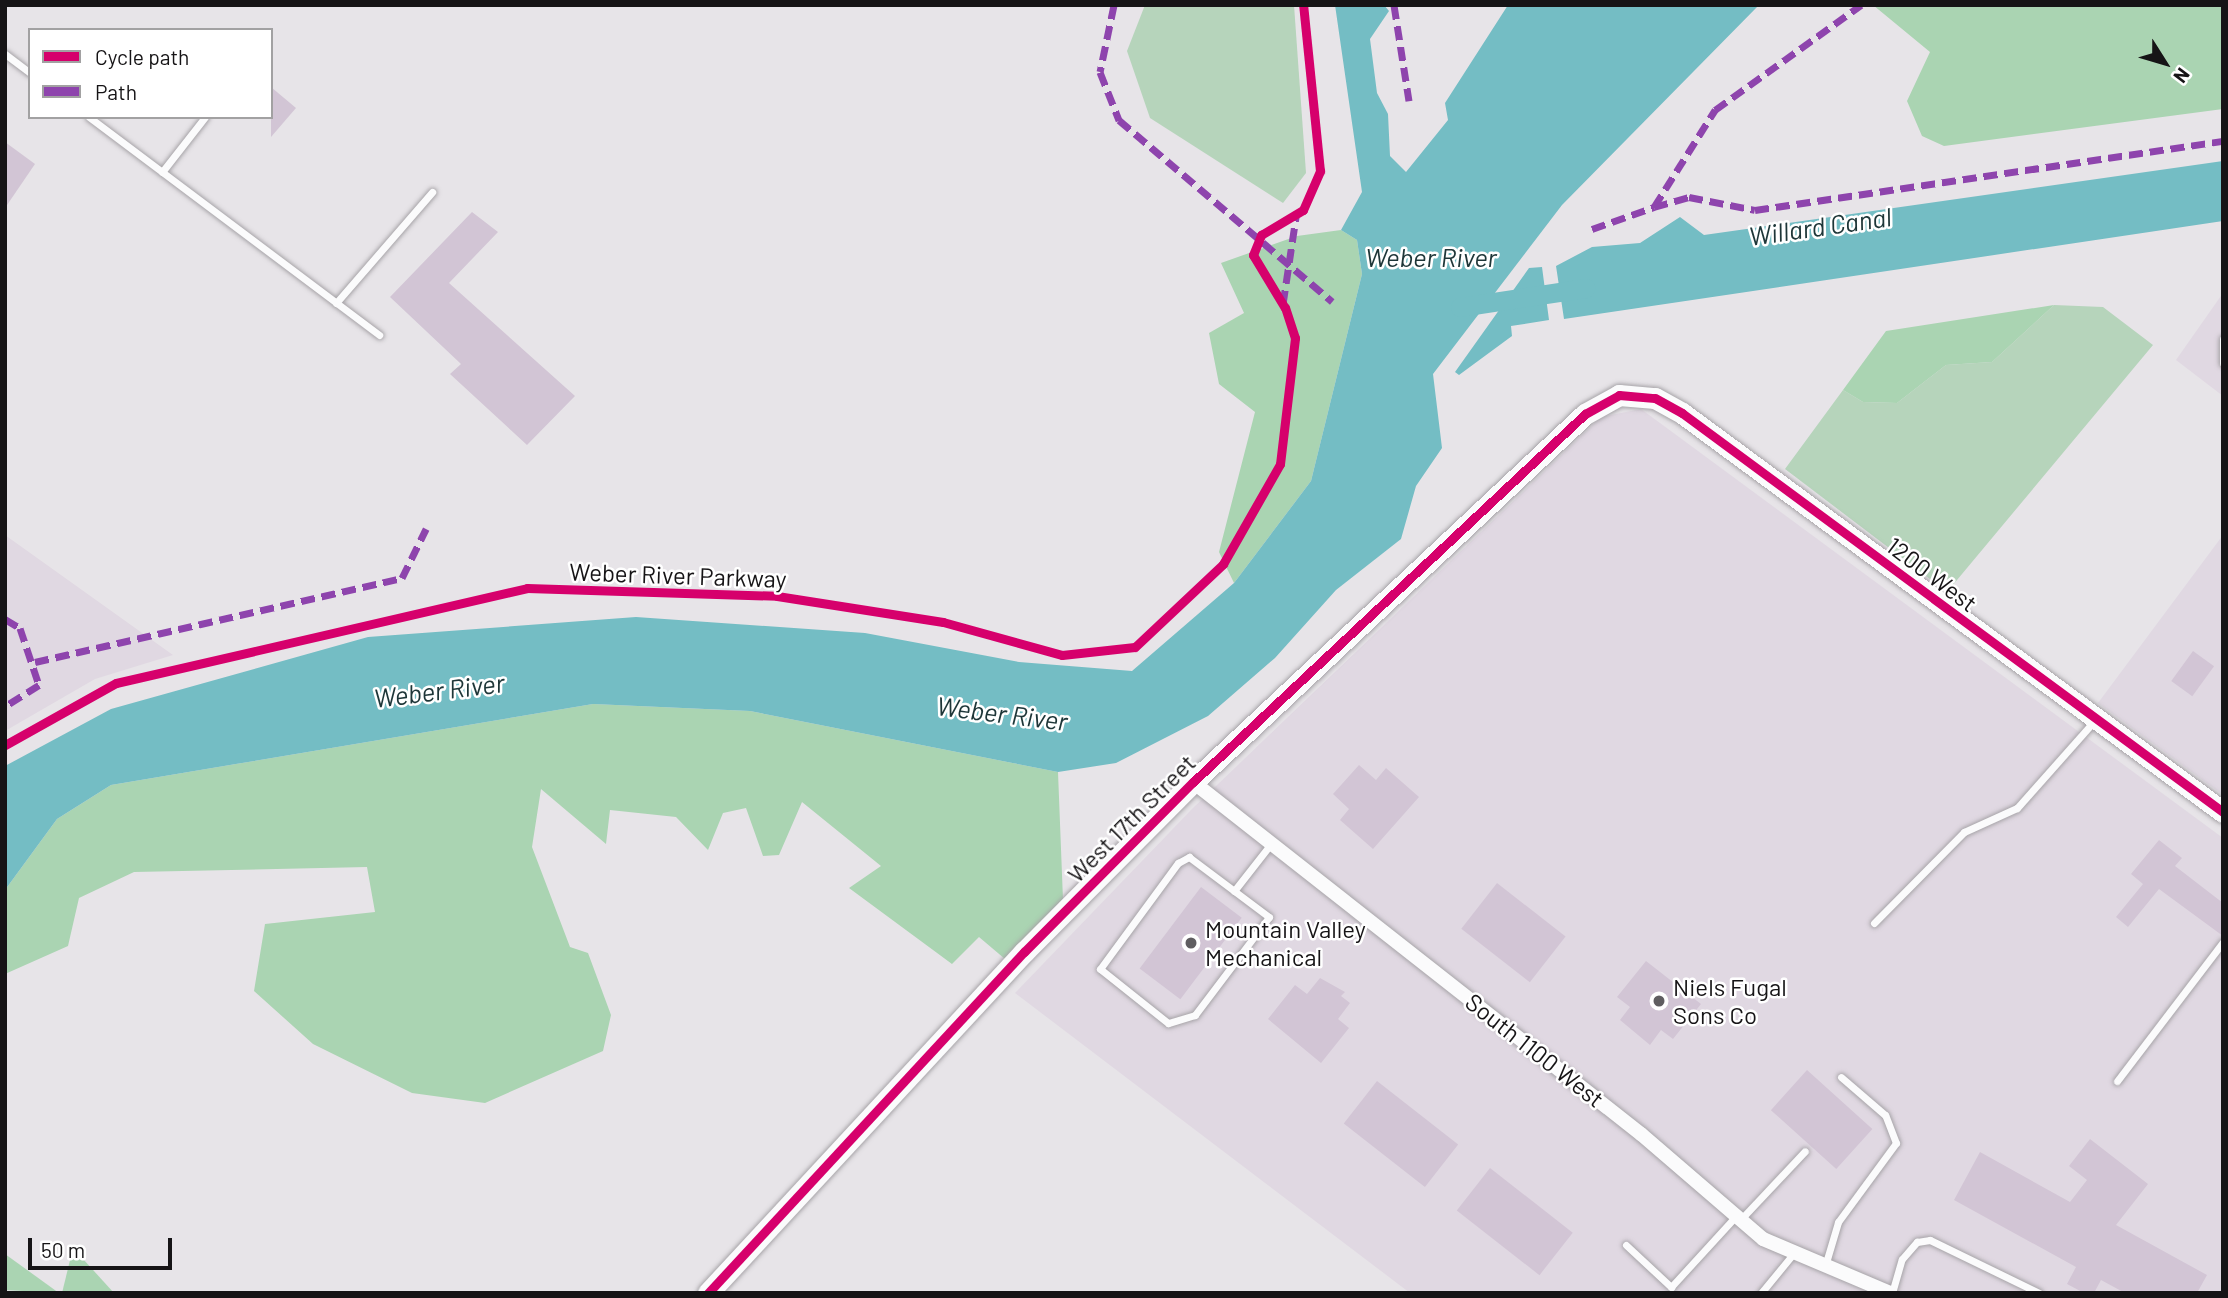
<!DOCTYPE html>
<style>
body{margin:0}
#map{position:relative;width:2228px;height:1298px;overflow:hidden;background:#e7e4e8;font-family:Barlow,sans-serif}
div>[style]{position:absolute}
.built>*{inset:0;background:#e0d8e2}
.green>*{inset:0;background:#b6d4bb}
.forest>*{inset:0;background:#aad4b2}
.water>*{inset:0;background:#74bdc4}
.canal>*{height:19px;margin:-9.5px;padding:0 9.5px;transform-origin:9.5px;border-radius:9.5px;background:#74bdc4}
.building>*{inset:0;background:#d2c5d5;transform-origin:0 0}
.roads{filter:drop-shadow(0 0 2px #a7a4a8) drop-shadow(0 0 2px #a7a4a8)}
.lane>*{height:7px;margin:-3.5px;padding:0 3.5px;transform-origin:3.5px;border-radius:3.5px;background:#fbfbfc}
.street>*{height:14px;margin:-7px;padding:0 7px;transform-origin:7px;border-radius:7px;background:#fbfbfc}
.secondary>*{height:21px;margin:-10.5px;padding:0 10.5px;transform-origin:10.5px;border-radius:10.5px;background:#fbfbfc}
.quiet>*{height:7px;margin-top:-3.5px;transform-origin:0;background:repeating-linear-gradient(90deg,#8e44ad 0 14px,transparent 0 21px)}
.cycleway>*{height:9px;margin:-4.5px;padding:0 4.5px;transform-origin:4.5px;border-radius:4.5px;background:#d6006c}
.dots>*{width:19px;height:19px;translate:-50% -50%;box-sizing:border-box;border:4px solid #fff;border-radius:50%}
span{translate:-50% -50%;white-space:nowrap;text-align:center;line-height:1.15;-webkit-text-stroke:5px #fff;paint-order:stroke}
.street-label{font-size:24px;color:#161416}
.poi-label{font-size:24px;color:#161416}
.left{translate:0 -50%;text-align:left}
.water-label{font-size:26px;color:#1e3638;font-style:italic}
.frame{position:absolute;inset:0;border:7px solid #161416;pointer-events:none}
.legend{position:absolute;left:28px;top:28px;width:245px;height:91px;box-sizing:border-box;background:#fff;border:2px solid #a2a1a2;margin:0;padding:9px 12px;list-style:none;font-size:21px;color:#161416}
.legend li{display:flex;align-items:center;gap:14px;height:35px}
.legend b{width:35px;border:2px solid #a2a1a2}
.north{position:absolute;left:2130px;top:28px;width:70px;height:70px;-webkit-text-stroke:5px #fff;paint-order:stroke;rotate:127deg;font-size:19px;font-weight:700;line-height:28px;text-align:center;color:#161416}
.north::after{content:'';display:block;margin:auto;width:24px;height:32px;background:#161416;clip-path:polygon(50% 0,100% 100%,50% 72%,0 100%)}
.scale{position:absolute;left:28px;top:1238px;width:144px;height:32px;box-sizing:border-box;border:4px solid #161416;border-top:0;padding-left:9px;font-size:21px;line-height:24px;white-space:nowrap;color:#161416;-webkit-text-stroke:5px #fff;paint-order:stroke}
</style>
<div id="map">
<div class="built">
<i style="clip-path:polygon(2223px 293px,2223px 396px,2176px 360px)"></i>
<i style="clip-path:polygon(1641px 409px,2223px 838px,2223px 1293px,1410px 1293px,1015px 993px,1192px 809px,1601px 417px)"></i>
<i style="clip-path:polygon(5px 535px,173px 655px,95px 679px,5px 731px)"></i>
<i style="clip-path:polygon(2223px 535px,2223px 795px,2098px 703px)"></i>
</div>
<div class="green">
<i style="clip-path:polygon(1145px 5px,1294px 5px,1306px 173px,1283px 203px,1150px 118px,1127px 51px)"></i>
<i style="clip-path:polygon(2054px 305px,2103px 307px,2153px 345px,1947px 592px,1785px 469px,1843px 390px,1863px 402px,1897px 403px,1946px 365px,1992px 362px)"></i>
</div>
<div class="forest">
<i style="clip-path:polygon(1873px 5px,2223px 5px,2223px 109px,1944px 146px,1922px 136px,1907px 101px,1930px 52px)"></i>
<i style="clip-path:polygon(1341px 230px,1357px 240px,1362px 274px,1311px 481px,1234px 583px,1219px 552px,1255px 412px,1219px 384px,1209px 333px,1244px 313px,1221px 263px,1297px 236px)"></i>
<i style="clip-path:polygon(2054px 305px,1992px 362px,1946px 365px,1897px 403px,1863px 402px,1843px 390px,1886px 331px)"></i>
<i style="clip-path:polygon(593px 704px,750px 711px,1058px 772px,1063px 900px,1005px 959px,979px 937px,952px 964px,849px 888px,881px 866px,802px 802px,779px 855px,763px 856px,746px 808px,723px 813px,708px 850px,676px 817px,610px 810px,606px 844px,541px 789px,532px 847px,570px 947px,588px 953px,611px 1015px,603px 1051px,485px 1103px,412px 1093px,313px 1044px,254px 991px,265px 924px,375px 912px,367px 867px,134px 872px,79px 898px,68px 946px,5px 974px,5px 890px,57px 819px,111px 785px)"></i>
<i style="clip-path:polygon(73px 1248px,114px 1293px,62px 1293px)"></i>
<i style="clip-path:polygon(5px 1254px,59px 1293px,5px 1290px)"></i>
</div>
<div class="water">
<i style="clip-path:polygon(1335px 5px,1384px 5px,1389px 11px,1370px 39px,1377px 93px,1388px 114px,1390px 156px,1406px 172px,1448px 120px,1445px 103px,1508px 5px,1759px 5px,1562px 205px,1433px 374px,1442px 448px,1416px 486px,1401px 539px,1336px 590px,1275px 658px,1208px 716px,1116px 763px,1058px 772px,750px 711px,593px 704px,111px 785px,57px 819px,5px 890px,5px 766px,111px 709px,368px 637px,636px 617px,865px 633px,1019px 662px,1132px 671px,1234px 583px,1311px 481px,1362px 274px,1357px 240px,1341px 230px,1362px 192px)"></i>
<i style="clip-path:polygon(2223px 161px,2223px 221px,1564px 319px,1556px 266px,1592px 247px,1640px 243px,1680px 217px,1704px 235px)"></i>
<i style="clip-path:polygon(1542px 267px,1549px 320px,1511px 326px,1512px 336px,1459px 375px,1455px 372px,1529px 268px)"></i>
</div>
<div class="canal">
<i style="left:1460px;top:307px;width:127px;rotate:-8.6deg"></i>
</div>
<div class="building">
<i style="clip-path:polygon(271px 87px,296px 108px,271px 137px)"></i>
<i style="clip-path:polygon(5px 142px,35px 164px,5px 208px)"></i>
<i style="clip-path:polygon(472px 212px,498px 232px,449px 283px,575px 396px,527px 445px,450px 374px,461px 364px,390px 297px)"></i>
<i style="left:2193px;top:651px;width:26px;height:37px;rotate:36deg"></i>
<i style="clip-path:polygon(1359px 765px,1376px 780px,1386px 768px,1419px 797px,1373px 849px,1340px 820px,1349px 809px,1333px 794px)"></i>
<i style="clip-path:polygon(2159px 840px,2182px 858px,2175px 866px,2223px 903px,2223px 936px,2159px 889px,2128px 927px,2116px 917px,2143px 884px,2131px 874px)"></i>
<i style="left:1497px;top:883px;width:87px;height:58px;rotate:38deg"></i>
<i style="left:1201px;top:887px;width:51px;height:102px;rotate:37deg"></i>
<i style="clip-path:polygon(1646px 961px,1701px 1004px,1673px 1039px,1661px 1030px,1650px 1045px,1620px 1020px,1630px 1007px,1617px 997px)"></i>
<i style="clip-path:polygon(1320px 978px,1345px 992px,1341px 996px,1350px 1003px,1338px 1019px,1349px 1028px,1321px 1063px,1268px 1019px,1295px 985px,1307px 994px)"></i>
<i style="left:1807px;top:1070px;width:88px;height:54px;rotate:42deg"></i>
<i style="left:1377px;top:1081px;width:103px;height:54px;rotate:38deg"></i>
<i style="clip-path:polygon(2090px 1139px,2148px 1184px,2116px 1225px,2207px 1275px,2197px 1293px,2125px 1293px,2101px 1280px,2094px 1293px,2084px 1293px,2067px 1284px,2076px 1267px,1954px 1200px,1980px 1152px,2070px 1202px,2087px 1180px,2069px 1166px)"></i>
<i style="left:1490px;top:1168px;width:105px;height:54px;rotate:38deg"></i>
</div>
<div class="roads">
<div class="lane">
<i style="left:5px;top:54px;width:31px;rotate:37deg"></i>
<i style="left:89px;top:117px;width:363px;rotate:36.9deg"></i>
<i style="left:162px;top:172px;width:70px;rotate:-52deg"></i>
<i style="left:336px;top:303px;width:147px;rotate:-49.1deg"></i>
<i style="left:2223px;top:339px;width:24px;rotate:90deg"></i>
<i style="left:1189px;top:857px;width:100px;rotate:36.9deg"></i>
<i style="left:1269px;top:917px;width:123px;rotate:127.1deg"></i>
<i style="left:1195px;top:1015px;width:28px;rotate:163deg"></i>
<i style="left:1168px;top:1023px;width:87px;rotate:-141.5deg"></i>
<i style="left:1100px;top:969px;width:132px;rotate:-53.7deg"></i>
<i style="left:1178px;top:863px;width:13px;rotate:-29deg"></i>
<i style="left:1234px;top:891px;width:58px;rotate:-52deg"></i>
<i style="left:1874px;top:923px;width:128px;rotate:-45.3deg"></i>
<i style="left:1964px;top:832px;width:58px;rotate:-24.4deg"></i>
<i style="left:2017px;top:808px;width:118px;rotate:-48.4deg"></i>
<i style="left:2117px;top:1081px;width:175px;rotate:-52.7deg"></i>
<i style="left:1741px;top:1219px;width:93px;rotate:-46.7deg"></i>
<i style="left:1626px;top:1245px;width:62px;rotate:43deg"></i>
<i style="left:1671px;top:1287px;width:96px;rotate:-47.5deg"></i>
<i style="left:1825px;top:1266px;width:46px;rotate:-73.5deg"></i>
<i style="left:1838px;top:1222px;width:98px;rotate:-53.7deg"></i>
<i style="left:1896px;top:1143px;width:30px;rotate:-111deg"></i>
<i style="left:1885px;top:1115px;width:58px;rotate:-139.2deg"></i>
<i style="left:1761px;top:1293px;width:50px;rotate:-50.6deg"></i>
<i style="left:1892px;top:1293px;width:35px;rotate:-74deg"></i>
<i style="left:1902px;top:1259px;width:23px;rotate:-49deg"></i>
<i style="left:1917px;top:1242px;width:13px;rotate:-9deg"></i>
<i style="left:1930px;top:1240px;width:121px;rotate:25.9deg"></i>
</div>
<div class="street">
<i style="left:1193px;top:782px;width:570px;rotate:38.16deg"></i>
<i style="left:1641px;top:1134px;width:161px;rotate:40.7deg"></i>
<i style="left:1763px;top:1239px;width:138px;rotate:23deg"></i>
</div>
<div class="secondary">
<i style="left:708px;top:1293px;width:465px;rotate:-47.2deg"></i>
<i style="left:1024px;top:952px;width:240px;rotate:-45.2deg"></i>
<i style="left:1193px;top:782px;width:538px;rotate:-43.19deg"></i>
<i style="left:1585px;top:414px;width:39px;rotate:-29deg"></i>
<i style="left:1619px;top:395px;width:36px;rotate:5deg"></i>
<i style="left:1655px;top:398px;width:31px;rotate:29deg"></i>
<i style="left:1682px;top:413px;width:672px;rotate:36.41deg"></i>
</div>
</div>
<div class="quiet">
<i style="left:1114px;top:5px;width:68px;rotate:101.8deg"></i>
<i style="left:1100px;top:72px;width:52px;rotate:68.4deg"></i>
<i style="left:1119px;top:120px;width:280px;rotate:40.4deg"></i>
<i style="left:1394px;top:5px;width:97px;rotate:81.1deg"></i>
<i style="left:1654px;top:207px;width:36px;rotate:-16deg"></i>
<i style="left:1689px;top:197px;width:67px;rotate:11.1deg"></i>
<i style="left:1755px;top:210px;width:473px;rotate:-8.4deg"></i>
<i style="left:1592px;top:229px;width:66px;rotate:-19.5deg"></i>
<i style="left:1654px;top:207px;width:115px;rotate:-57.8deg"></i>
<i style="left:1715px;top:110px;width:180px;rotate:-35.7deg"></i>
<i style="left:1283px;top:304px;width:88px;rotate:-81.5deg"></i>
<i style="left:5px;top:619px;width:17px;rotate:31deg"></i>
<i style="left:20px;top:628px;width:60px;rotate:71.6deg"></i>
<i style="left:39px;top:685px;width:40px;rotate:148deg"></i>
<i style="left:35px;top:662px;width:376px;rotate:-12.9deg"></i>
<i style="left:402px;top:578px;width:55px;rotate:-63.9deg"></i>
</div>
<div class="cycleway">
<i style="left:5px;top:745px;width:127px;rotate:-29.2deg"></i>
<i style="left:116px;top:683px;width:422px;rotate:-13deg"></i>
<i style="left:527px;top:588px;width:250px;rotate:1.8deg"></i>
<i style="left:777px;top:596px;width:168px;rotate:8.9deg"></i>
<i style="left:943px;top:622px;width:123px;rotate:15.5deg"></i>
<i style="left:1062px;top:655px;width:73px;rotate:-6.3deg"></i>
<i style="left:1135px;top:647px;width:121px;rotate:-43.3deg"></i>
<i style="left:1223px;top:564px;width:115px;rotate:-60.3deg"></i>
<i style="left:1280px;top:464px;width:127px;rotate:-83.2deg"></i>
<i style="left:1295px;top:338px;width:32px;rotate:-108deg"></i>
<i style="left:1285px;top:308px;width:62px;rotate:-121.1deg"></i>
<i style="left:1253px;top:255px;width:22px;rotate:-68deg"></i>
<i style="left:1261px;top:235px;width:49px;rotate:-30.8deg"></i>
<i style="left:1303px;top:210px;width:43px;rotate:-66.4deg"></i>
<i style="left:1320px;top:171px;width:167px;rotate:-95.8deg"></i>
<i style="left:708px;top:1293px;width:465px;rotate:-47.2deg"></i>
<i style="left:1024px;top:952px;width:240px;rotate:-45.2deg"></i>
<i style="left:1193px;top:782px;width:538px;rotate:-43.19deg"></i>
<i style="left:1585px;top:414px;width:39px;rotate:-29deg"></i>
<i style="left:1619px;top:395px;width:36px;rotate:5deg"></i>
<i style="left:1655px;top:398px;width:31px;rotate:29deg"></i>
<i style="left:1682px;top:413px;width:672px;rotate:36.41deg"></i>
</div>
<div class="dots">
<i style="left:1191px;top:943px;background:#5f5d60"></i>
<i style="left:1659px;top:1001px;background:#5f5d60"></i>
</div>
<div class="street-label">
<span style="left:1932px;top:574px;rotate:37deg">1200 West</span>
<span style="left:678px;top:575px;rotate:2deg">Weber River Parkway</span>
<span style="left:1131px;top:818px;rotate:-45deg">West 17th Street</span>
<span style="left:1535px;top:1050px;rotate:38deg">South 1100 West</span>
</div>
<div class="poi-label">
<span class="left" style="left:1205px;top:943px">Mountain Valley<br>Mechanical</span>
<span class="left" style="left:1673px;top:1001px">Niels Fugal<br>Sons Co</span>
</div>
<div class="water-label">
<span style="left:1820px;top:226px;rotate:-8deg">Willard Canal</span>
<span style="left:1431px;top:257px">Weber River</span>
<span style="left:439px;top:690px;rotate:-7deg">Weber River</span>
<span style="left:1002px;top:713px;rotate:7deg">Weber River</span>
</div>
<div class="frame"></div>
<ul class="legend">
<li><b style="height:9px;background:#d6006c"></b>Cycle path</li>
<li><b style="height:9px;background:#8e44ad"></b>Path</li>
</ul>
<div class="north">N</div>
<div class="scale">50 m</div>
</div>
